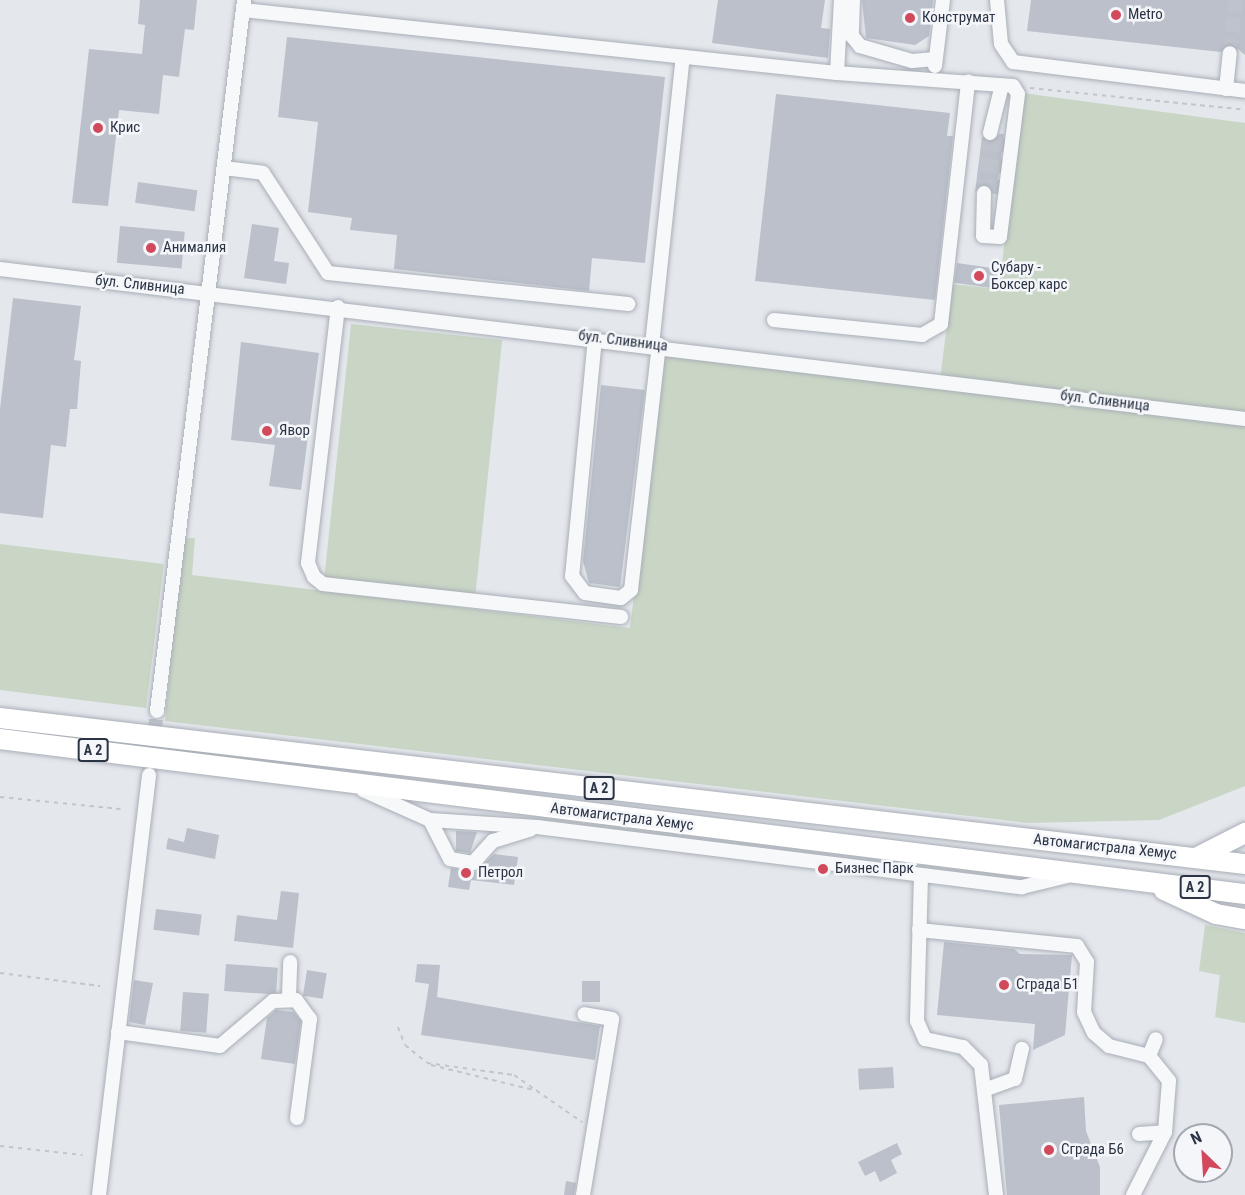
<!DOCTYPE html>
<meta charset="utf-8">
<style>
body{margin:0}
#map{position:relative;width:1245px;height:1195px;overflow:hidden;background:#e4e7ec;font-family:"Roboto Condensed",sans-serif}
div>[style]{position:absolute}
.green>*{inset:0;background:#c9d6c5;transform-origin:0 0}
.building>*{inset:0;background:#bbc0ca;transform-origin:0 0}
.minor-tunnel>*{height:14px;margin-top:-7px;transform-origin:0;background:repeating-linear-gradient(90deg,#bfc3cb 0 14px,transparent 0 21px)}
.path>*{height:2px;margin-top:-1px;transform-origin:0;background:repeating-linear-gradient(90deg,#c2c5cb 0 4.5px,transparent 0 9px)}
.roads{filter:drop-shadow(0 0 2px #a9aeb7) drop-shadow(0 0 2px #a9aeb7)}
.minor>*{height:14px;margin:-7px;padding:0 7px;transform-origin:7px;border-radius:7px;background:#f7f8fa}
.highway>*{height:20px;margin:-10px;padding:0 10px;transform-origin:10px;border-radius:10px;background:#fff}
.dots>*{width:16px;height:16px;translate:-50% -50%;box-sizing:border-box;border:3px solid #f4f6f9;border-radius:50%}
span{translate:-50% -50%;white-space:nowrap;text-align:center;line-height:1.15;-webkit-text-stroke:5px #f4f6f9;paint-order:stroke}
.shield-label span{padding:2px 4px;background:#f4f6f9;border:2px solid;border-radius:4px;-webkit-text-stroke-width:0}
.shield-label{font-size:14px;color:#2b3445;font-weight:700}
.poi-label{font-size:15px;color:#2b3445}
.left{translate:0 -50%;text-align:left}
.street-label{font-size:15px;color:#2b3445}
.north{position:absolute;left:1173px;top:1123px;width:60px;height:60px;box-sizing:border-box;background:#f4f6f9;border:2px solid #a4a8b1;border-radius:50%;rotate:335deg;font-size:16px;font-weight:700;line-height:24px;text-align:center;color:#2b3445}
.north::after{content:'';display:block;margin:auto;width:21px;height:27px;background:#d1495b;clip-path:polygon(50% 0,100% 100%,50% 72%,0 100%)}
</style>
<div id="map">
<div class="green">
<i style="clip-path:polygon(1022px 93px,1245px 123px,1245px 786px,1159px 820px,1028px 823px,165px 721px,182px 540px,190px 538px,195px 538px,192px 575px,630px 628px,664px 350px,940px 380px,952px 284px,999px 289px)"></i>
<i style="left:351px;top:324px;width:152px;height:256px;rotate:6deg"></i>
<i style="left:0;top:544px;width:165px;height:145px;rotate:7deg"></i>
<i style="clip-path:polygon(1205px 925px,1245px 933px,1245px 1023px,1215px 1017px,1220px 975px,1199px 971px)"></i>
</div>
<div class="building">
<i style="clip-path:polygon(140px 0,197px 0,194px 30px,185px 29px,179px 77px,163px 75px,159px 114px,119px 110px,108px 206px,72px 203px,89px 49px,142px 54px,145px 25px,138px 24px)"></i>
<i style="clip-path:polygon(718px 0,825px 0,821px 28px,830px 29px,828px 58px,712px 43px)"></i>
<i style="clip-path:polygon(862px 0,933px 0,929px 36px,915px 45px,866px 38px)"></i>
<i style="clip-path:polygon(1031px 0,1245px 0,1245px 55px,1232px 44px,1221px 52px,1027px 31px)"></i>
<i style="clip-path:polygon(287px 37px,665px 77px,645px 263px,592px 258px,589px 291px,394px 269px,397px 235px,350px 230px,352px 218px,308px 212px,318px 122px,278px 117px)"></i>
<i style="clip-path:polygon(776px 94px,950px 113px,947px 136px,953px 136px,935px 300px,755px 281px)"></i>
<i style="clip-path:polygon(999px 134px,1004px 134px,996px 194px,985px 184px,975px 192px,982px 137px,992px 142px)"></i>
<i style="left:138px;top:182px;width:60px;height:21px;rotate:8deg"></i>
<i style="clip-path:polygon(252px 224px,279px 228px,274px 261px,289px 263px,286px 284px,244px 278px)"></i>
<i style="left:120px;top:226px;width:65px;height:37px;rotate:5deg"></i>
<i style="left:957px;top:263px;width:41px;height:20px;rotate:8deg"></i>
<i style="clip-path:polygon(13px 298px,81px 306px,74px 360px,81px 361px,77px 409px,70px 409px,66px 447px,51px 445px,43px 518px,0 513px,0 409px)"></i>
<i style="clip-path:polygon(241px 342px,319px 353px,301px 490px,269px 486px,275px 445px,231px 440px)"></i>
<i style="clip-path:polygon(601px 385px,645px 390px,620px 587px,589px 583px,583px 561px)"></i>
<i style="clip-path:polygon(187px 828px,219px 835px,215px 859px,166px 849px,168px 838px,184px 842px)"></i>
<i style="clip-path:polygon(456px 831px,477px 832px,470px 853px,456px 851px)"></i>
<i style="clip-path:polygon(494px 854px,518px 857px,514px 885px,471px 880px,469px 890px,448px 887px,451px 868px,475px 872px)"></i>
<i style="clip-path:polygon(281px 891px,299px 893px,293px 948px,234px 941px,237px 915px,277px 920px)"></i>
<i style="left:156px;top:909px;width:46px;height:21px;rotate:7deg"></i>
<i style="clip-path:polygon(944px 942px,1014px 949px,1020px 954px,1072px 955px,1065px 1035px,1033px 1050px,1035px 1024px,937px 1015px)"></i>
<i style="left:226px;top:964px;width:52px;height:27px;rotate:4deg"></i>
<i style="clip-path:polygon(417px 964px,440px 965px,437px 997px,600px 1026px,595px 1060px,421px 1035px,429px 984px,415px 982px)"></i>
<i style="left:307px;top:970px;width:20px;height:26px;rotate:9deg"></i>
<i style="clip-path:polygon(134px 980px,153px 983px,145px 1025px,129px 1022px)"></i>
<i style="left:582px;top:981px;width:18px;height:21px"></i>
<i style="left:183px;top:992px;width:26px;height:39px;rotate:4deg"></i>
<i style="clip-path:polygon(276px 1010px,294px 1012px,301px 1021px,295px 1064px,261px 1059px,267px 1018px)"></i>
<i style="left:893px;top:1067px;width:21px;height:35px;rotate:87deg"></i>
<i style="clip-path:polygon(1084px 1097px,1086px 1131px,1100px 1167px,1100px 1195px,1007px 1195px,999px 1105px)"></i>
<i style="clip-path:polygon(897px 1143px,902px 1154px,891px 1160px,897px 1173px,880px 1182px,875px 1171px,865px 1176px,858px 1162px)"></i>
<i style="clip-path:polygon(566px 1181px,576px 1183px,574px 1195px,564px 1195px)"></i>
</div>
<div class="minor-tunnel">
<i style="left:1230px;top:53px;width:53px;rotate:-83.5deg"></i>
<i style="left:984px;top:193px;width:60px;rotate:-84.3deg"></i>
<i style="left:996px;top:194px;width:60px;rotate:-84.3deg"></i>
<i style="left:149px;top:775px;width:64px;rotate:-82.9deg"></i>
</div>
<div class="path">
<i style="left:1030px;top:88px;width:216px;rotate:5.8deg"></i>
<i style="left:0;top:797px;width:121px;rotate:5.7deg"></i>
<i style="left:0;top:973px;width:101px;rotate:7.4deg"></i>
<i style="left:398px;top:1027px;width:19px;rotate:69deg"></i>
<i style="left:405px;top:1045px;width:28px;rotate:39deg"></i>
<i style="left:427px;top:1063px;width:88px;rotate:7.9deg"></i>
<i style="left:514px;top:1075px;width:83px;rotate:34.7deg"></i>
<i style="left:431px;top:1065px;width:110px;rotate:13.7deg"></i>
<i style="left:0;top:1146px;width:83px;rotate:6.2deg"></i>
</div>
<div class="roads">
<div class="minor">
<i style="left:853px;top:0;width:36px;rotate:92deg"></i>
<i style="left:852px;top:36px;width:13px;rotate:51deg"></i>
<i style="left:860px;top:46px;width:54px;rotate:16.1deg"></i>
<i style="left:912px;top:61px;width:23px;rotate:-5deg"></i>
<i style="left:997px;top:0;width:44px;rotate:84.8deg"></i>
<i style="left:1001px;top:44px;width:22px;rotate:56deg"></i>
<i style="left:1013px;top:62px;width:234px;rotate:7.1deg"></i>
<i style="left:243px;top:10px;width:597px;rotate:6.05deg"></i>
<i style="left:837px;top:73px;width:176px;rotate:4.2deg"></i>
<i style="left:1013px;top:86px;width:9px;rotate:58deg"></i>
<i style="left:1018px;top:94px;width:144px;rotate:97.2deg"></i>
<i style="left:1000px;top:237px;width:17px;rotate:-177deg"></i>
<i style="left:983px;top:236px;width:43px;rotate:-88.7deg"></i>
<i style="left:935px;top:66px;width:66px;rotate:-83.1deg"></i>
<i style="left:837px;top:73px;width:73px;rotate:-86.9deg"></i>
<i style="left:1226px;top:89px;width:36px;rotate:-84deg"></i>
<i style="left:990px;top:133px;width:49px;rotate:-76deg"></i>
<i style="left:224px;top:168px;width:39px;rotate:7deg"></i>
<i style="left:263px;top:173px;width:119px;rotate:57deg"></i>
<i style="left:328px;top:273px;width:302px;rotate:5.9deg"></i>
<i style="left:0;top:269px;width:1254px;rotate:6.87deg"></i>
<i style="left:338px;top:307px;width:258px;rotate:96.7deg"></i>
<i style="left:308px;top:563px;width:15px;rotate:67deg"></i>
<i style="left:314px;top:577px;width:11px;rotate:38deg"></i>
<i style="left:323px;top:584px;width:300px;rotate:6.3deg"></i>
<i style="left:774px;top:320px;width:149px;rotate:5.8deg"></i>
<i style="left:922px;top:335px;width:22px;rotate:-30deg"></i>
<i style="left:941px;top:324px;width:244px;rotate:-83.6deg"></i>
<i style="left:595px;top:338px;width:239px;rotate:95.5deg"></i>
<i style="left:572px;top:576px;width:21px;rotate:53deg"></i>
<i style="left:585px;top:593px;width:36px;rotate:8deg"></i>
<i style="left:621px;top:598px;width:13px;rotate:-39deg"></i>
<i style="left:631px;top:590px;width:247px;rotate:-83.5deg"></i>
<i style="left:652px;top:345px;width:290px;rotate:-83.9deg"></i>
<i style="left:157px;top:711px;width:716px;rotate:-83.02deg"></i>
<i style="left:363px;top:790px;width:73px;rotate:24.1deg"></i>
<i style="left:430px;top:820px;width:107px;rotate:3.7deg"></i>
<i style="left:537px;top:827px;width:489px;rotate:7.1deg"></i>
<i style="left:1022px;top:887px;width:46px;rotate:-13.7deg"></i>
<i style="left:430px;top:820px;width:44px;rotate:62.9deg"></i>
<i style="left:450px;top:859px;width:23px;rotate:10deg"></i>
<i style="left:473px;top:863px;width:30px;rotate:-48deg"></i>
<i style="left:493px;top:841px;width:39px;rotate:-17deg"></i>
<i style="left:921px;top:876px;width:145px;rotate:91.6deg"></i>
<i style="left:917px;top:1021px;width:20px;rotate:66deg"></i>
<i style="left:925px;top:1039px;width:39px;rotate:12deg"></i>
<i style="left:963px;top:1047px;width:25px;rotate:45deg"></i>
<i style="left:981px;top:1065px;width:131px;rotate:83.4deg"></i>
<i style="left:919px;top:930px;width:159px;rotate:5.8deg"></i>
<i style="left:1077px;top:946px;width:19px;rotate:58deg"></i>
<i style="left:1087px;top:962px;width:50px;rotate:93.4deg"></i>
<i style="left:1084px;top:1012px;width:23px;rotate:65deg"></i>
<i style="left:1094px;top:1033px;width:20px;rotate:41deg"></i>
<i style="left:1109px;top:1046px;width:41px;rotate:14deg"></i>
<i style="left:1149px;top:1056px;width:32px;rotate:51deg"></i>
<i style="left:1169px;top:1081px;width:51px;rotate:94.5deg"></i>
<i style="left:1165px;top:1132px;width:71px;rotate:116.9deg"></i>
<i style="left:289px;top:997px;width:35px;rotate:-88deg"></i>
<i style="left:118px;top:1032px;width:103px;rotate:7.8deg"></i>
<i style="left:220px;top:1046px;width:70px;rotate:-40.3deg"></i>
<i style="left:273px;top:1001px;width:23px;rotate:-2deg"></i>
<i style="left:296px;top:1000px;width:24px;rotate:54deg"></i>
<i style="left:310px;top:1019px;width:100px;rotate:97.5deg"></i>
<i style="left:1149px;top:1056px;width:18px;rotate:-68deg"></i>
<i style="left:984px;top:1090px;width:33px;rotate:-20deg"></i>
<i style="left:1015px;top:1079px;width:31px;rotate:-77deg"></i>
<i style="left:1139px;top:1134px;width:26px;rotate:-4deg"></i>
<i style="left:99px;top:1195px;width:423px;rotate:-83.2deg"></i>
<i style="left:583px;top:1195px;width:178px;rotate:-80.6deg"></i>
<i style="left:612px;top:1019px;width:28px;rotate:-170deg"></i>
</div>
<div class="highway">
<i style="left:0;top:718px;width:1254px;rotate:6.69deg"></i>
<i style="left:0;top:739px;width:1255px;rotate:7.1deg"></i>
<i style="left:1198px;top:857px;width:53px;rotate:-27.1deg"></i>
<i style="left:1164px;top:890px;width:57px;rotate:24.8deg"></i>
<i style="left:1216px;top:914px;width:29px;rotate:10deg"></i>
</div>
</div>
<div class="dots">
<i style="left:1116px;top:15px;background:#d1495b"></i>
<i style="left:910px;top:18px;background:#d1495b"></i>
<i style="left:98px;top:128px;background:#d1495b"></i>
<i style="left:151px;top:248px;background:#d1495b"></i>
<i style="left:979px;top:276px;background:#d1495b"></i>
<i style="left:267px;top:431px;background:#d1495b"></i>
<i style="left:823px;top:869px;background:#d1495b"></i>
<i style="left:466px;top:873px;background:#d1495b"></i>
<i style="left:1004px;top:985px;background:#d1495b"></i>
<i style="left:1049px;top:1150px;background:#d1495b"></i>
</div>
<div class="shield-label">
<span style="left:93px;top:750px">A 2</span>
<span style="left:599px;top:788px">A 2</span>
<span style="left:1195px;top:887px">A 2</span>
</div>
<div class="poi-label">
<span class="left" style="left:1128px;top:15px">Metro</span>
<span class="left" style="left:922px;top:18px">Конструмат</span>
<span class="left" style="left:110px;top:128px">Крис</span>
<span class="left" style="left:163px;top:248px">Анималия</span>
<span class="left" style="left:991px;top:276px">Субару -<br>Боксер карс</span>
<span class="left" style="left:279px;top:431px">Явор</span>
<span class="left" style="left:835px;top:869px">Бизнес Парк</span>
<span class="left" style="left:478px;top:873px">Петрол</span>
<span class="left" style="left:1016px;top:985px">Сграда Б1</span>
<span class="left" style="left:1061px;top:1150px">Сграда Б6</span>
</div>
<div class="street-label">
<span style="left:140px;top:285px;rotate:6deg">бул. Сливница</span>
<span style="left:623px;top:341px;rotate:7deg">бул. Сливница</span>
<span style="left:1105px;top:401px;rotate:7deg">бул. Сливница</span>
<span style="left:622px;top:817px;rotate:7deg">Автомагистрала Хемус</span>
<span style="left:1105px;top:847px;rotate:6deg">Автомагистрала Хемус</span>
</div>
<div class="north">N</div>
</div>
